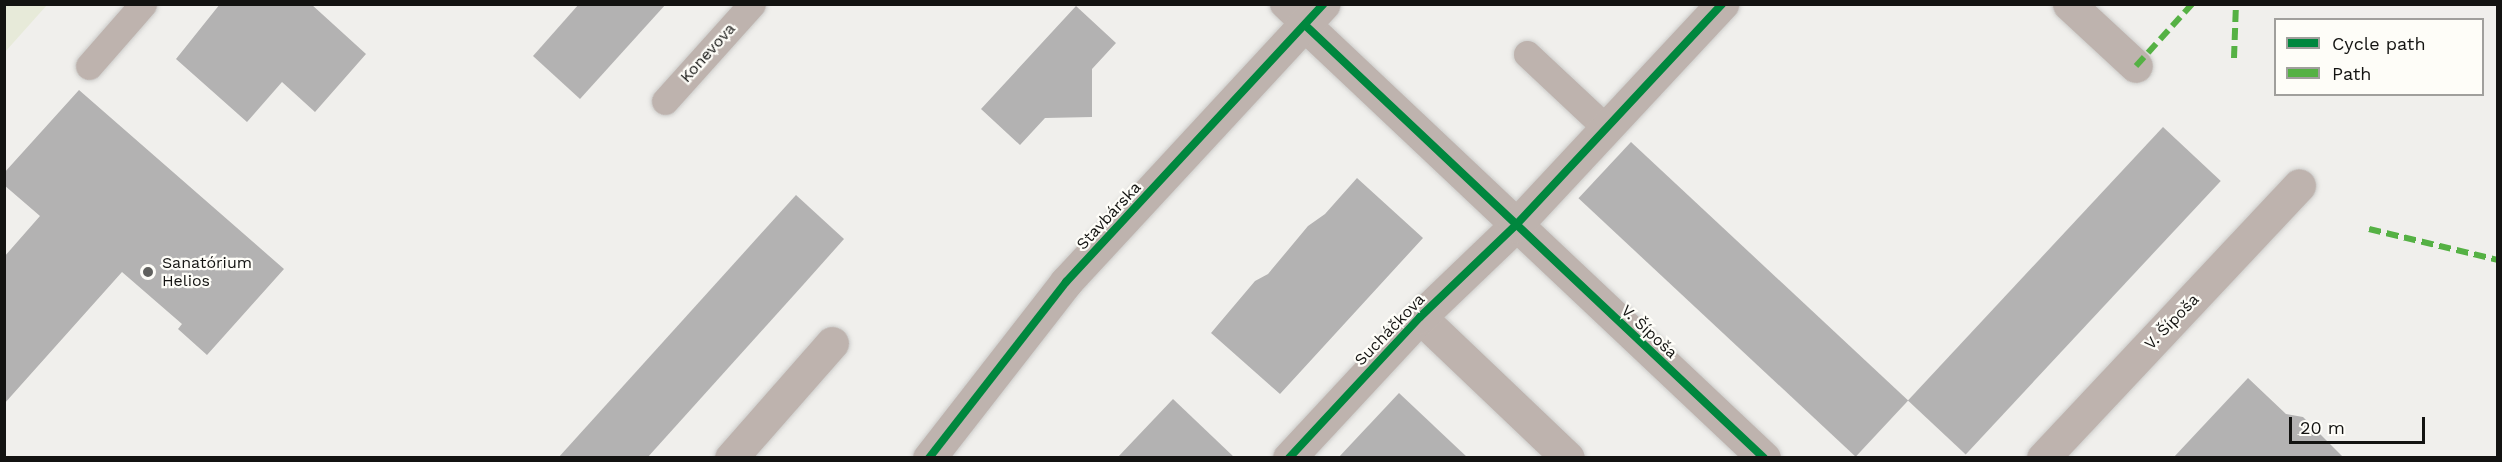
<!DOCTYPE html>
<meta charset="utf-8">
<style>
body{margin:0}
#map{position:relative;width:2502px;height:462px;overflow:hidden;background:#f0efec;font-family:"Work Sans",sans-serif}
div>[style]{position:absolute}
.green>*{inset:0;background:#e7ead9}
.building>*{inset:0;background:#b3b2b2;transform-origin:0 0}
.roads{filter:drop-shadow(0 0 2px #ccccca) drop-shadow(0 0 2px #ccccca)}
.service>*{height:27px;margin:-13.5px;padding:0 13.5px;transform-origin:13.5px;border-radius:13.5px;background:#beb3ae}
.minor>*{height:33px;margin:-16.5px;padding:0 16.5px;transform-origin:16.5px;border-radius:16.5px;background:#beb3ae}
.quiet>*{height:6px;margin-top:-3px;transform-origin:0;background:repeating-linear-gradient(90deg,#55b144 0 12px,transparent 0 18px)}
.cycleway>*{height:8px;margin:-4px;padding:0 4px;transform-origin:4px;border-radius:4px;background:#00873e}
.dots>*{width:16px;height:16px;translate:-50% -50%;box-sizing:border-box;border:3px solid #fefdf8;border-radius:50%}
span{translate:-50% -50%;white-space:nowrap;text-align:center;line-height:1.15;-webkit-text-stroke:4.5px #fefdf8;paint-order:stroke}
.street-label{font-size:16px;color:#131311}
.poi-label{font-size:16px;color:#131311}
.left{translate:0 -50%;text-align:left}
.frame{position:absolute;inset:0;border:6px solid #131311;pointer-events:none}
.legend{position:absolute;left:2274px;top:18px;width:210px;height:78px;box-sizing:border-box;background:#fefdf8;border:2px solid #a09f9c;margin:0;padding:8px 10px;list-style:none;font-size:18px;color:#131311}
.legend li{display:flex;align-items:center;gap:12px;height:30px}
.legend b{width:30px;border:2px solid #a09f9c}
.scale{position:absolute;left:2289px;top:417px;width:136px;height:27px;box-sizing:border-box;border:3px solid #131311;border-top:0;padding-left:8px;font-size:18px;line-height:21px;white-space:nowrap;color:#131311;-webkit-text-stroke:4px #fefdf8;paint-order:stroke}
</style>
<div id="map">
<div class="green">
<i style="clip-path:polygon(5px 4px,47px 5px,5px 52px,4px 5px)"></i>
</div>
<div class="building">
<i style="clip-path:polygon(220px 4px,311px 4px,366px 54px,315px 112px,282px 82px,247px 122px,176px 59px)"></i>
<i style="clip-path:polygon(579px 4px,666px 4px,580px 99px,533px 56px)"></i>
<i style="clip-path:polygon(1076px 6px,1116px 43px,1092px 69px,1092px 117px,1045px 118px,1020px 145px,981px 109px)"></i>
<i style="clip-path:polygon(79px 90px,284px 269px,207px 355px,178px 329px,182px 324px,122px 272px,4px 404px,4px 257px,40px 216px,4px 185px,4px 173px)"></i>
<i style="left:2163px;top:127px;width:79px;height:374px;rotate:43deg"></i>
<i style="left:1631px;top:142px;width:379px;height:77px;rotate:43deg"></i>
<i style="clip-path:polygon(1357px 178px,1423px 238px,1280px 394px,1211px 333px,1255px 281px,1268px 274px,1308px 226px,1325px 214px)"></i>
<i style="clip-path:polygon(796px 195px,844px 239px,803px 285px,647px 458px,558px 458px)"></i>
<i style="clip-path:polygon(2248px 378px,2286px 414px,2303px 417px,2344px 458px,2173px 458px)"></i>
<i style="clip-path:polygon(1399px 393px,1468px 458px,1338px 458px)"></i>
<i style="clip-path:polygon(1173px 399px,1235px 458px,1117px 458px)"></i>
</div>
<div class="roads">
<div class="service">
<i style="left:1283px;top:4px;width:30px;rotate:44deg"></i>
<i style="left:1527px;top:54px;width:108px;rotate:43.1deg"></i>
<i style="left:89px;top:66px;width:82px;rotate:-48.9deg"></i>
<i style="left:665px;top:101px;width:130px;rotate:-48.1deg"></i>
</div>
<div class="minor">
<i style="left:2069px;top:4px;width:91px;rotate:42.8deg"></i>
<i style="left:1305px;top:25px;width:631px;rotate:43.33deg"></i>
<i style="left:1420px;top:317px;width:204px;rotate:43.6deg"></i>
<i style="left:731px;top:458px;width:153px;rotate:-48.7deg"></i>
<i style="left:929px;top:458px;width:223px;rotate:-52.1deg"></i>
<i style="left:1066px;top:282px;width:379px;rotate:-47.2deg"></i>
<i style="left:1289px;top:458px;width:192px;rotate:-47.1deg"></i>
<i style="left:1420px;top:317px;width:132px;rotate:-43.8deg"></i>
<i style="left:1515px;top:226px;width:304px;rotate:-47deg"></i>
<i style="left:2043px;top:458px;width:374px;rotate:-46.8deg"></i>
</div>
</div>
<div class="quiet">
<i style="left:2234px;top:58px;width:54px;rotate:-87.9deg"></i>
<i style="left:2136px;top:66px;width:84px;rotate:-47.9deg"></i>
<i style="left:2369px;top:229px;width:133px;rotate:13.5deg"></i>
</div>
<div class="cycleway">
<i style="left:1305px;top:25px;width:631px;rotate:43.33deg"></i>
<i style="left:929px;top:458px;width:223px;rotate:-52.1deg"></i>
<i style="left:1066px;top:282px;width:379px;rotate:-47.2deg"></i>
<i style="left:1289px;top:458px;width:192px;rotate:-47.1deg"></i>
<i style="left:1420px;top:317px;width:132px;rotate:-43.8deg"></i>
<i style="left:1515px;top:226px;width:304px;rotate:-47deg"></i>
</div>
<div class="dots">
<i style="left:148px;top:272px;background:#60605e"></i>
</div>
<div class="street-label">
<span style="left:708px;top:53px;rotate:-48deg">Konevova</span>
<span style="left:1109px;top:216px;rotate:-47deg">Stavbárska</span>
<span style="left:2172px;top:322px;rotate:-46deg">V. Šípoša</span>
<span style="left:1390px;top:330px;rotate:-46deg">Sucháčkova</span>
<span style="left:1649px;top:332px;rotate:43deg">V. Šípoša</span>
</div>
<div class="poi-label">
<span class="left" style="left:162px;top:272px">Sanatórium<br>Helios</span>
</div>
<div class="frame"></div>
<ul class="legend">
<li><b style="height:8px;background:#00873e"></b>Cycle path</li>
<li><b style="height:8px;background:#55b144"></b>Path</li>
</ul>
<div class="scale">20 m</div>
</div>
